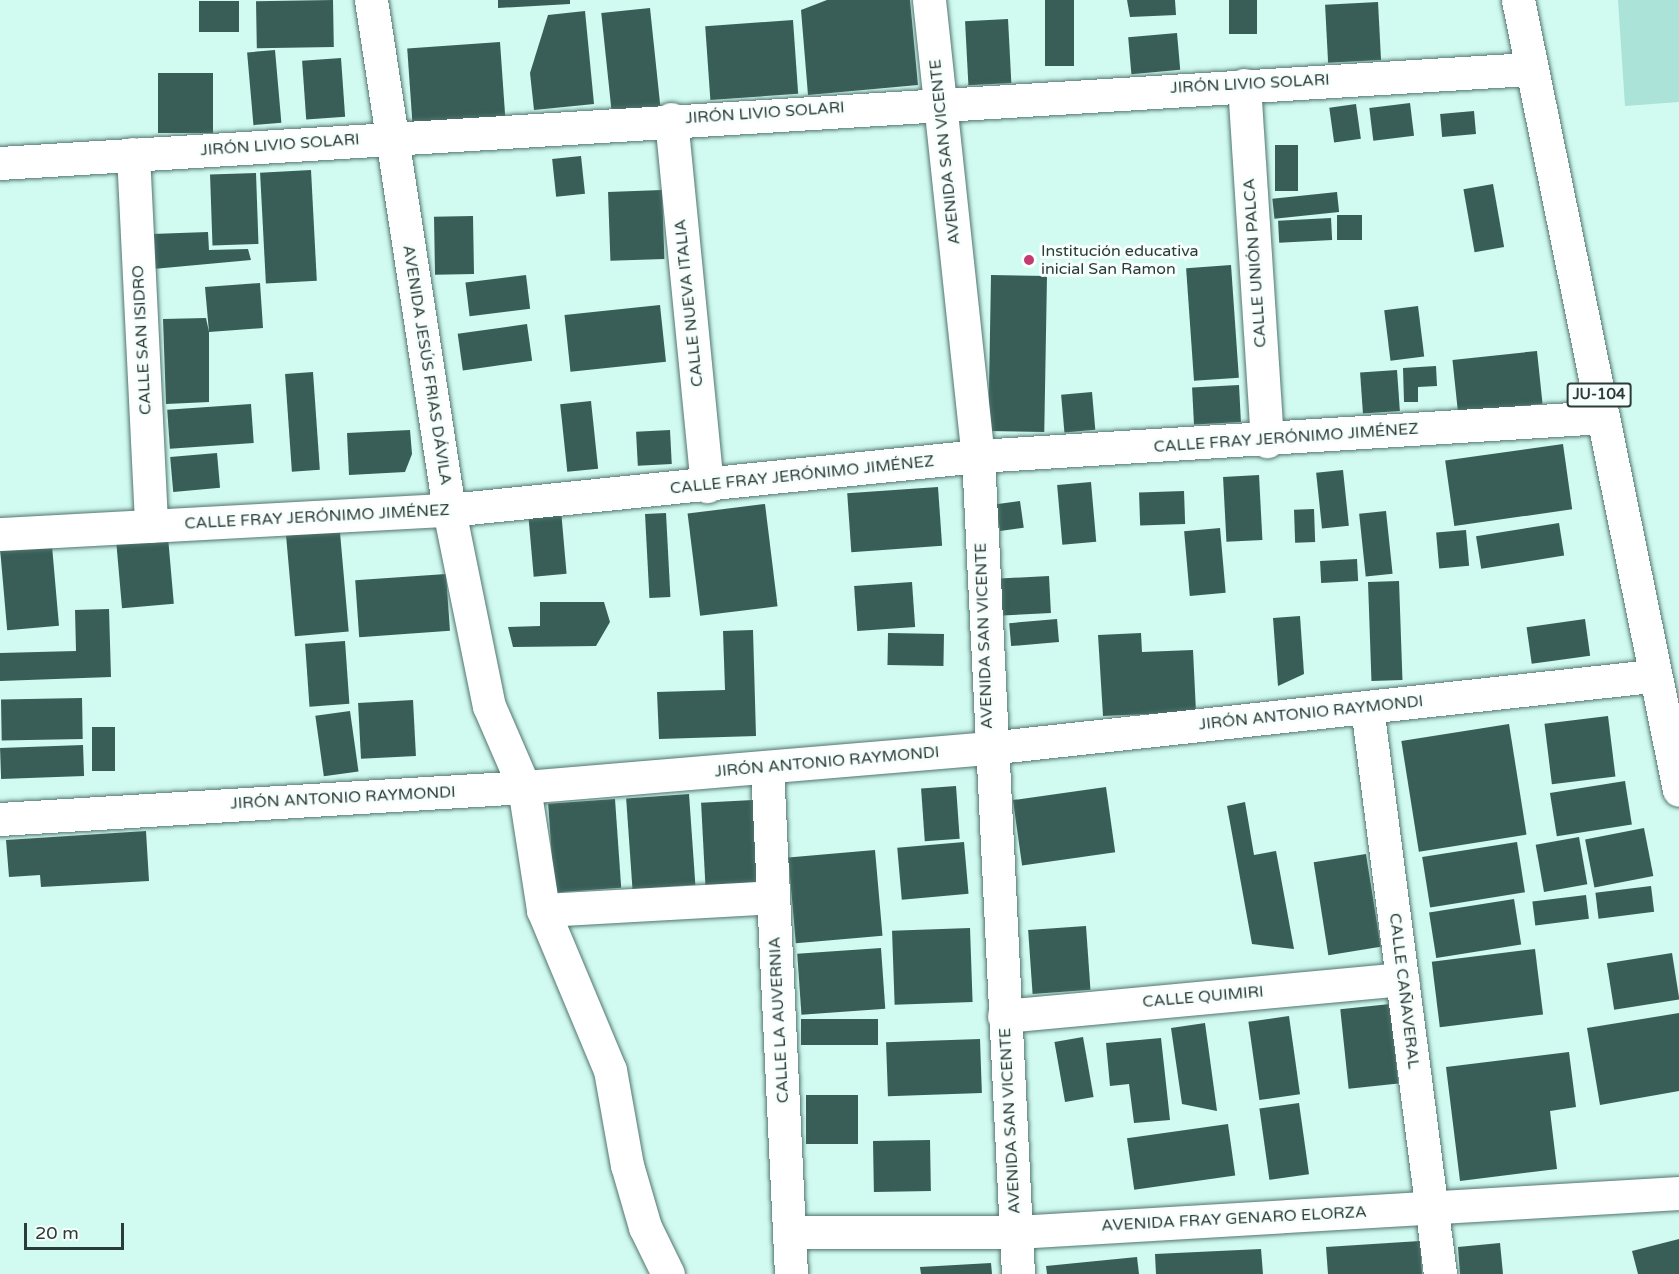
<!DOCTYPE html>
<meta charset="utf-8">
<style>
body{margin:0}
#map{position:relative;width:1679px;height:1274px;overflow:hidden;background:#d1faf1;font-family:"Varela Round",sans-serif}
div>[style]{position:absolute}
.green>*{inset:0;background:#abe3d8}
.building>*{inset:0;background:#395e57;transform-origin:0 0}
.roads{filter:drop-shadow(0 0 2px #51766f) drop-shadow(0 0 2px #51766f)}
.minor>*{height:33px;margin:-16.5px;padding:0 16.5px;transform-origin:16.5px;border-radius:16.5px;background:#fff}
.major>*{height:33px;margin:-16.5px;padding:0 16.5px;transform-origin:16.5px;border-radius:16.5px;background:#fff}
.dots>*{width:16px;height:16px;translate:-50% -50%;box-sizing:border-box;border:3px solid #f7fffd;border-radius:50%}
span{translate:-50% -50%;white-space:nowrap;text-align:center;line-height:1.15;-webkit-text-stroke:6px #f7fffd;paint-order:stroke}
.shield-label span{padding:2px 4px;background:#f7fffd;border:2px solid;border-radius:4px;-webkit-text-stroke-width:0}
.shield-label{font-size:15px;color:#2b3b38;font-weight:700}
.street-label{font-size:16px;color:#2b3b38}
.poi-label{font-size:16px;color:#2b3b38}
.left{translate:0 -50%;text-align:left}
.scale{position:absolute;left:24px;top:1223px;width:100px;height:27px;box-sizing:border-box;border:3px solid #2b3b38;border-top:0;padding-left:8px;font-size:18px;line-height:21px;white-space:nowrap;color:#2b3b38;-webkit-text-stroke:4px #f7fffd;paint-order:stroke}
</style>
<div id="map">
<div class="green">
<i style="clip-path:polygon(1618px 0,1679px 0,1679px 102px,1625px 106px)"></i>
</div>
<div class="building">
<i style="left:333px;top:0;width:47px;height:77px;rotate:89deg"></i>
<i style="clip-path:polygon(498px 0,570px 0,570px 4px,498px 8px)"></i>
<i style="clip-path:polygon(827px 0,910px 0,918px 85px,808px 95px,801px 10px)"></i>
<i style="left:1045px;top:0;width:29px;height:66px"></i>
<i style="clip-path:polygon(1127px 0,1175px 0,1176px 15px,1130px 17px)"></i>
<i style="left:1229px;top:0;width:28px;height:34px"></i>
<i style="left:239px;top:1px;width:31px;height:40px;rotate:90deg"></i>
<i style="left:1378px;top:2px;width:58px;height:53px;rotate:87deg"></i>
<i style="left:650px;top:8px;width:99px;height:49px;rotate:84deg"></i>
<i style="clip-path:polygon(585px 11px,594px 104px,534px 110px,530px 73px,548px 15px)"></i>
<i style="left:1008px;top:19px;width:64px;height:43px;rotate:87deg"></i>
<i style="left:793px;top:20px;width:74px;height:88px;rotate:86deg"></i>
<i style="left:1177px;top:33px;width:37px;height:49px;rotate:85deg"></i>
<i style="left:500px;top:42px;width:77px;height:93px;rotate:86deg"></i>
<i style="left:275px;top:50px;width:73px;height:28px;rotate:85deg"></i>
<i style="left:341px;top:58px;width:59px;height:39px;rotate:86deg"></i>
<i style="left:213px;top:73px;width:60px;height:55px;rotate:90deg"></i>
<i style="left:1410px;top:103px;width:33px;height:41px;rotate:83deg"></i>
<i style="left:1356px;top:104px;width:35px;height:27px;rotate:82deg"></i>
<i style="left:1474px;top:111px;width:23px;height:34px;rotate:85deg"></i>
<i style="left:1275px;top:145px;width:23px;height:46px"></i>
<i style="left:581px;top:156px;width:38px;height:29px;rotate:84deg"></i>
<i style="left:311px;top:170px;width:111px;height:51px;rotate:87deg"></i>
<i style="left:256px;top:173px;width:71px;height:46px;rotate:88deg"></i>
<i style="left:1493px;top:184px;width:64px;height:30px;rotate:80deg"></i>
<i style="left:662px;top:190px;width:69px;height:54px;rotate:88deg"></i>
<i style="left:1337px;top:192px;width:20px;height:65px;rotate:84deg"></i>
<i style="left:1362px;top:215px;width:25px;height:25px;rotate:90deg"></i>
<i style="left:473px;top:216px;width:58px;height:39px;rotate:89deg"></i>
<i style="left:1331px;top:218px;width:22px;height:53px;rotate:87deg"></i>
<i style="clip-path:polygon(208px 232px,209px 250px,248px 249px,251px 260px,153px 269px,152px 234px)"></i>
<i style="left:1231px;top:265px;width:113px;height:45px;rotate:86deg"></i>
<i style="left:526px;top:275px;width:34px;height:61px;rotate:83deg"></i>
<i style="left:991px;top:275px;width:56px;height:156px;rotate:1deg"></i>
<i style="clip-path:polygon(260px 283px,263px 328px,209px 332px,209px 402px,166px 404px,163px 319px,206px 318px,209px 332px,205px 287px)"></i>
<i style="left:660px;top:305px;width:57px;height:96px;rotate:84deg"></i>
<i style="left:1418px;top:306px;width:51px;height:34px;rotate:83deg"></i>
<i style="left:527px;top:324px;width:37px;height:70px;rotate:82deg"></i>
<i style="left:1537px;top:351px;width:53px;height:85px;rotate:84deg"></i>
<i style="clip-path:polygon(1436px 366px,1437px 386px,1418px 387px,1418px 402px,1404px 402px,1403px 368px)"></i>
<i style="left:1397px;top:370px;width:41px;height:37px;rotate:86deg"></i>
<i style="left:313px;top:372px;width:98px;height:28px;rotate:86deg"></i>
<i style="left:1239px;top:385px;width:37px;height:47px;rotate:87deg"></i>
<i style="left:1092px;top:392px;width:38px;height:31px;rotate:85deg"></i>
<i style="left:591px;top:401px;width:68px;height:31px;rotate:84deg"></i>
<i style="left:251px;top:404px;width:39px;height:84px;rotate:86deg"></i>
<i style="clip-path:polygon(410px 430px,412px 454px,405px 472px,349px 475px,347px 433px)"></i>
<i style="left:670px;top:430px;width:34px;height:34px;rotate:87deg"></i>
<i style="left:1563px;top:444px;width:66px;height:119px;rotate:82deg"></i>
<i style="left:217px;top:453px;width:35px;height:47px;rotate:85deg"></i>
<i style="left:1343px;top:470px;width:56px;height:27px;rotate:84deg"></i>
<i style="left:1259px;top:475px;width:65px;height:36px;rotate:87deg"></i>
<i style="left:1091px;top:482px;width:60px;height:34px;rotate:85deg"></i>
<i style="left:938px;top:487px;width:59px;height:91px;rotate:86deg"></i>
<i style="left:1184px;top:491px;width:33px;height:45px;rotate:88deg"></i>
<i style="left:1020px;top:501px;width:27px;height:24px;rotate:82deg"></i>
<i style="left:765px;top:504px;width:103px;height:78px;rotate:83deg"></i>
<i style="left:1314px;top:509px;width:33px;height:20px;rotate:88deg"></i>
<i style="left:561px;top:510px;width:64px;height:33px;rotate:85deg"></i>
<i style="left:1386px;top:511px;width:63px;height:27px;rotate:84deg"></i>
<i style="left:666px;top:513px;width:84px;height:21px;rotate:87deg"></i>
<i style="left:339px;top:521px;width:111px;height:54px;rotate:85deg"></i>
<i style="left:1559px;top:523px;width:33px;height:84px;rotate:81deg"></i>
<i style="left:1220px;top:528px;width:65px;height:36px;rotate:85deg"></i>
<i style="left:1466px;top:530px;width:36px;height:30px;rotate:85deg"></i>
<i style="left:168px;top:537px;width:67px;height:52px;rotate:85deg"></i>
<i style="left:52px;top:546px;width:80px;height:52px;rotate:85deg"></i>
<i style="left:1357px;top:559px;width:22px;height:37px;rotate:87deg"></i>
<i style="left:446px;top:574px;width:57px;height:91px;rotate:86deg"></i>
<i style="left:1049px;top:576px;width:37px;height:49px;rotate:87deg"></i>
<i style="left:1399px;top:581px;width:99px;height:31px;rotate:88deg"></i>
<i style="left:912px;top:582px;width:45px;height:58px;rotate:86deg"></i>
<i style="clip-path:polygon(540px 602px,604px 602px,610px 622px,596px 646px,513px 647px,508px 627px,540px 626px)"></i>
<i style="clip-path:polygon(109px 609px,111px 677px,0 681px,0 653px,76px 651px,75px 610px)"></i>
<i style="clip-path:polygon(1300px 616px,1304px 674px,1278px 686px,1273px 618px)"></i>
<i style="left:1057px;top:619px;width:23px;height:48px;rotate:85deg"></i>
<i style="left:1585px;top:619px;width:37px;height:59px;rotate:82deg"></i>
<i style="clip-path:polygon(753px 630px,756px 736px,659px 739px,657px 692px,725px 690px,723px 631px)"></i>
<i style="left:888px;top:633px;width:56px;height:32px;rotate:1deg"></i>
<i style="clip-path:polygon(1141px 633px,1142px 652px,1193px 650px,1196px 712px,1103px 716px,1098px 635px)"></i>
<i style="left:345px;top:641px;width:63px;height:40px;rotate:86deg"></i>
<i style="left:82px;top:698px;width:41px;height:81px;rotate:89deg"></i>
<i style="left:413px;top:700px;width:56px;height:55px;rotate:87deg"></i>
<i style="left:350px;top:711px;width:61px;height:35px;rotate:82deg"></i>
<i style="left:1608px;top:716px;width:61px;height:64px;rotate:83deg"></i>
<i style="left:1509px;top:724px;width:112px;height:109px;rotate:81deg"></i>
<i style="left:92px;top:727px;width:23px;height:44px"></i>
<i style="left:83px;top:745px;width:31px;height:83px;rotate:88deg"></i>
<i style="left:1625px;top:781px;width:44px;height:76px;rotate:81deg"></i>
<i style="left:956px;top:786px;width:53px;height:35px;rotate:86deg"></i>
<i style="left:1106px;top:787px;width:66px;height:94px;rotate:82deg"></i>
<i style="left:689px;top:794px;width:91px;height:63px;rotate:86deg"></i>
<i style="left:615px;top:799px;width:89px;height:67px;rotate:86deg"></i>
<i style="left:753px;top:800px;width:84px;height:52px;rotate:87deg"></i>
<i style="clip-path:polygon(1245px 802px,1254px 855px,1276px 851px,1294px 949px,1252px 944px,1227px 806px)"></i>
<i style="left:1644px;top:828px;width:49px;height:60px;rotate:79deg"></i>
<i style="clip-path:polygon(146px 831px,149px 881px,41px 887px,40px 875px,9px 877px,6px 840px)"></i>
<i style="left:1579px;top:837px;width:48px;height:44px;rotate:80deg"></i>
<i style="left:964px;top:842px;width:52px;height:67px;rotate:85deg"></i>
<i style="left:1517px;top:842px;width:51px;height:96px;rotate:81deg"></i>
<i style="left:875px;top:850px;width:86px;height:87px;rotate:85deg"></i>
<i style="left:1366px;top:854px;width:94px;height:53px;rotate:81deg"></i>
<i style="left:1651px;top:886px;width:26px;height:56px;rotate:83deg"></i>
<i style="left:1586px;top:895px;width:24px;height:54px;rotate:83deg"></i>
<i style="left:1514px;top:899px;width:46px;height:86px;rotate:81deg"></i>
<i style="left:1086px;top:926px;width:64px;height:58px;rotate:86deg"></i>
<i style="left:970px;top:928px;width:74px;height:78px;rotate:88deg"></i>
<i style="left:881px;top:948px;width:61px;height:84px;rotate:86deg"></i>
<i style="left:1535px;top:949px;width:66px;height:104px;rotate:83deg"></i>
<i style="left:1672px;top:953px;width:47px;height:66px;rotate:81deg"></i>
<i style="left:1390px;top:1004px;width:80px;height:50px;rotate:84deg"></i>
<i style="clip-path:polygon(1679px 1013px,1679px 1091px,1600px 1105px,1587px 1028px)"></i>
<i style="left:1289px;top:1016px;width:79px;height:41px;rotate:82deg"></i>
<i style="left:878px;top:1019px;width:26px;height:77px;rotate:90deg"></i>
<i style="clip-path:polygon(1205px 1023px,1217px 1111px,1182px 1104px,1171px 1028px)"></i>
<i style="left:1083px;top:1037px;width:61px;height:29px;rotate:80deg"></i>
<i style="clip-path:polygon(1161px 1038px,1170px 1120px,1134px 1123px,1129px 1084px,1110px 1086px,1106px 1043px)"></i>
<i style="left:980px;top:1039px;width:54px;height:94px;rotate:88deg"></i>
<i style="clip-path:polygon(1569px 1052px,1576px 1107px,1550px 1111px,1557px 1169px,1460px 1181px,1446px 1067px)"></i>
<i style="left:806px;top:1095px;width:52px;height:49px"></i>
<i style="left:1299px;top:1103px;width:72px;height:40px;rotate:82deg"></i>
<i style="left:1228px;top:1124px;width:52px;height:102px;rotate:82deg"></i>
<i style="left:930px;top:1140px;width:51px;height:57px;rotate:89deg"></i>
<i style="clip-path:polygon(1679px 1239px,1679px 1274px,1638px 1274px,1632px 1251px)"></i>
<i style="clip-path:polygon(1420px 1241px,1422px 1274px,1328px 1274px,1326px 1247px)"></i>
<i style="clip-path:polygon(1500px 1243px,1503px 1274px,1460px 1274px,1458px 1247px)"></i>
<i style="clip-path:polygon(1261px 1249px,1263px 1274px,1156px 1274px,1155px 1254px)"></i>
<i style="clip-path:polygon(1137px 1257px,1139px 1274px,1047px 1274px,1046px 1266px)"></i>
<i style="clip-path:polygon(991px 1263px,992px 1274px,921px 1274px,920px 1267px)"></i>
</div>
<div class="roads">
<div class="minor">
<i style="left:371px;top:0;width:516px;rotate:81.3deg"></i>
<i style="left:449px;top:510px;width:200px;rotate:78.5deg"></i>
<i style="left:489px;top:706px;width:88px;rotate:66.6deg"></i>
<i style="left:524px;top:787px;width:124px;rotate:81.2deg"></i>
<i style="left:543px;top:910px;width:173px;rotate:67.3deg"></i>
<i style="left:610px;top:1070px;width:97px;rotate:79.9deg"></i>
<i style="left:627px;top:1165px;width:65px;rotate:73.8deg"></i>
<i style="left:645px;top:1227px;width:52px;rotate:63.9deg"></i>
<i style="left:929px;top:0;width:459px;rotate:83.9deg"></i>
<i style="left:978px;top:456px;width:819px;rotate:87.2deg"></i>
<i style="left:1244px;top:85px;width:357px;rotate:86.3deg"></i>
<i style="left:671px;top:119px;width:369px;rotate:84.4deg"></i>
<i style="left:133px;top:154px;width:372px;rotate:87.2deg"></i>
<i style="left:0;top:163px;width:1533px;rotate:-3.52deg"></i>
<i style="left:0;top:534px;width:450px;rotate:-3.1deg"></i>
<i style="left:449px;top:510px;width:532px;rotate:-5.83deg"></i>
<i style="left:978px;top:456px;width:626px;rotate:-3.57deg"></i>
<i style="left:1367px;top:707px;width:572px;rotate:82.66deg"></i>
<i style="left:767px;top:767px;width:508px;rotate:87.29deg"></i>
<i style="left:0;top:819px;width:525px;rotate:-3.49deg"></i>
<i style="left:524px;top:787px;width:466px;rotate:-4.8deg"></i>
<i style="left:988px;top:748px;width:668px;rotate:-6.19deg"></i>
<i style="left:543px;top:910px;width:230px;rotate:-3.2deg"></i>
<i style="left:1004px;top:1016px;width:400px;rotate:-5.3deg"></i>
<i style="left:789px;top:1232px;width:227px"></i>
<i style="left:1016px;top:1232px;width:664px;rotate:-3.37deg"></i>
</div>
<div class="major">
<i style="left:1518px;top:0;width:806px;rotate:78.48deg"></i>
</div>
</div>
<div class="dots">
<i style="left:1029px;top:260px;background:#c53a70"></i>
</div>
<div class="shield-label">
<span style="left:1599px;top:395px">JU-104</span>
</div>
<div class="street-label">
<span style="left:1250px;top:84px;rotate:-3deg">JIRÓN LIVIO SOLARI</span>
<span style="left:765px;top:113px;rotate:-4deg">JIRÓN LIVIO SOLARI</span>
<span style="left:280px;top:145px;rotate:-4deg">JIRÓN LIVIO SOLARI</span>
<span style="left:945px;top:152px;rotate:-96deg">AVENIDA SAN VICENTE</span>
<span style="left:1255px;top:263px;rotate:-94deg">CALLE UNIÓN PALCA</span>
<span style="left:689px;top:303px;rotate:-96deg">CALLE NUEVA ITALIA</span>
<span style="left:142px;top:340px;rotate:-93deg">CALLE SAN ISIDRO</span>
<span style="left:427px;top:365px;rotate:81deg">AVENIDA JESÚS FRIAS DÁVILA</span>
<span style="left:1286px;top:438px;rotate:-4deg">CALLE FRAY JERÓNIMO JIMÉNEZ</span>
<span style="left:802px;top:475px;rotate:-6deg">CALLE FRAY JERÓNIMO JIMÉNEZ</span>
<span style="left:317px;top:517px;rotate:-3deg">CALLE FRAY JERÓNIMO JIMÉNEZ</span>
<span style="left:984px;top:636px;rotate:-92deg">AVENIDA SAN VICENTE</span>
<span style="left:1311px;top:713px;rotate:-6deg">JIRÓN ANTONIO RAYMONDI</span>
<span style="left:827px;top:762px;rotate:-5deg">JIRÓN ANTONIO RAYMONDI</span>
<span style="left:343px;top:798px;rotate:-3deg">JIRÓN ANTONIO RAYMONDI</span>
<span style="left:1404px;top:991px;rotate:83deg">CALLE CAÑAVERAL</span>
<span style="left:1203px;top:997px;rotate:-5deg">CALLE QUIMIRI</span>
<span style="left:779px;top:1020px;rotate:-93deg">CALLE LA AUVERNIA</span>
<span style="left:1010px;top:1121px;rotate:-93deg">AVENIDA SAN VICENTE</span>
<span style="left:1234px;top:1219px;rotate:-3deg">AVENIDA FRAY GENARO ELORZA</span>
</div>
<div class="poi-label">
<span class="left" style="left:1041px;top:260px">Institución educativa<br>inicial San Ramon</span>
</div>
<div class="scale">20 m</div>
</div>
